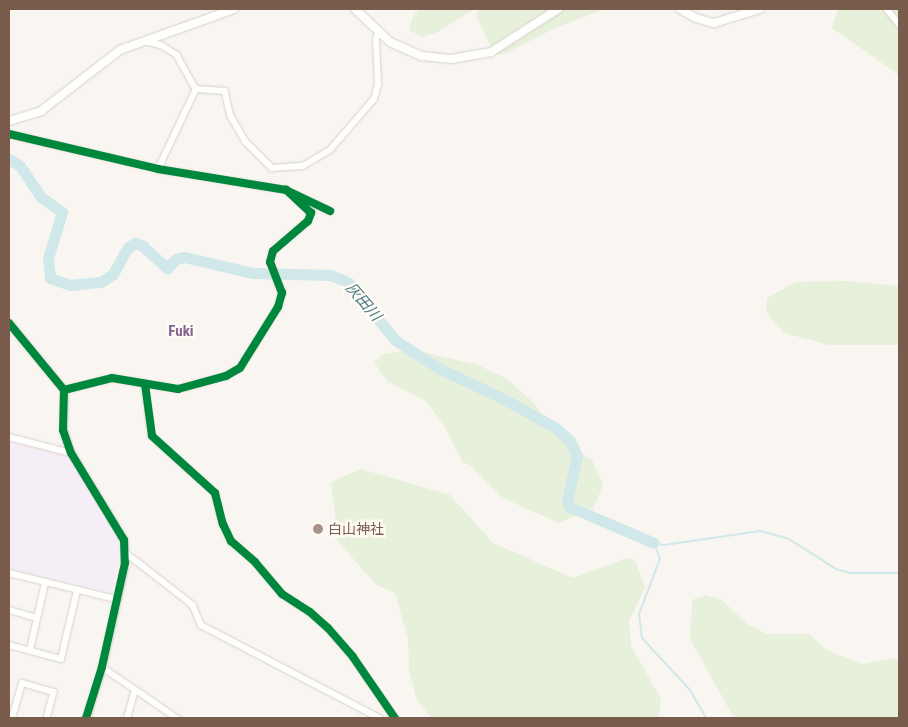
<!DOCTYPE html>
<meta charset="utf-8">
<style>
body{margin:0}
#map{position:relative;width:908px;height:727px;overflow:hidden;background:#f9f5f0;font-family:"Roboto Condensed","Noto Sans JP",sans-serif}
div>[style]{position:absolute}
.education>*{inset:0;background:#f6eef6}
.green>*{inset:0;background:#e7f0db}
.stream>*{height:2px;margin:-1px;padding:0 1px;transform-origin:1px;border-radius:1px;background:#d0e8ea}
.river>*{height:11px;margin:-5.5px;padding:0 5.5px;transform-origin:5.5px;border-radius:5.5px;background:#d0e8ea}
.roads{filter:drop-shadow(0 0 1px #d7d1cb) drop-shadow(0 0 1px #d7d1cb)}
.minor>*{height:5.5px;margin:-2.75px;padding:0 2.75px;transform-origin:2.75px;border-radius:2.75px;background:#fefefd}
.tertiary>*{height:7px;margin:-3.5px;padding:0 3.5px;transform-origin:3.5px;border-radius:3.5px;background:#fefefd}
.secondary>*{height:8px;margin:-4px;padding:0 4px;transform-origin:4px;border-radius:4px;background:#fefefd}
.cycleway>*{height:8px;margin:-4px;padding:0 4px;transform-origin:4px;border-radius:4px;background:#00873e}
.dots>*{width:14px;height:14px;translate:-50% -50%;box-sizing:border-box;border:2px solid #fffaf3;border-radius:50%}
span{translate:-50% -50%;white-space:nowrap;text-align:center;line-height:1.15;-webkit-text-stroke:5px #fffaf3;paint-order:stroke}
.poi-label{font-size:14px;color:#7a5c4d}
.left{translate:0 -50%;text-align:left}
.water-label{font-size:15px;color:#437c86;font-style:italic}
.neighbourhood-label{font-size:15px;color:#846695;font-weight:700}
.frame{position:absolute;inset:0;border:10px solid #7a5c4d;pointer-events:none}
</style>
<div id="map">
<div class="education">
<i style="clip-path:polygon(9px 438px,66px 453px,78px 470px,122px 542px,112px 593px,9px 569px)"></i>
</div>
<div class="green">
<i style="clip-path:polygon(420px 9px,474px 9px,438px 32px,422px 37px,409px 30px,413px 16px)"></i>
<i style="clip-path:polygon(478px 9px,605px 9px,557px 27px,504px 54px,495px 55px,476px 16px)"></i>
<i style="clip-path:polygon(838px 9px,899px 9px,899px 75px,832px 28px)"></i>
<i style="clip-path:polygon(844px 281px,899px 286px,899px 345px,829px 345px,784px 333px,766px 312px,767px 298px,796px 282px)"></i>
<i style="clip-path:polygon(411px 349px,478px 365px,507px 379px,533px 402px,566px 444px,592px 460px,603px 485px,593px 509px,559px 523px,503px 498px,470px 465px,462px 462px,445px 427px,426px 401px,387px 381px,374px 362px,382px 355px)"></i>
<i style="clip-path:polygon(361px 469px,450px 495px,493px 543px,573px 578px,627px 558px,635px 560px,645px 587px,629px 621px,631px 646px,661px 699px,659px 718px,431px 718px,416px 698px,409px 669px,408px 639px,395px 593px,376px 585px,338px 541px,331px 482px)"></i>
<i style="clip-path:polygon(706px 595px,722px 600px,748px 625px,767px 634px,809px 634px,828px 651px,863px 664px,892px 658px,899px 661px,899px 718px,734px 718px,690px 639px,692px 600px)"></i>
</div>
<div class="stream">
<i style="left:654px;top:543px;width:10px;rotate:11deg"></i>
<i style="left:664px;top:545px;width:97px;rotate:-8.3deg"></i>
<i style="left:760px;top:531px;width:30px;rotate:15deg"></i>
<i style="left:789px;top:539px;width:56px;rotate:32.6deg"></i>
<i style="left:836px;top:569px;width:15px;rotate:16deg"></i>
<i style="left:850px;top:573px;width:49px"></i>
<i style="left:654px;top:543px;width:17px;rotate:69deg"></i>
<i style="left:660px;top:559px;width:59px;rotate:110.9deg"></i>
<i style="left:639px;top:614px;width:24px;rotate:83deg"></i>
<i style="left:642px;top:638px;width:71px;rotate:47.3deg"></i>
<i style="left:690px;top:690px;width:32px;rotate:60deg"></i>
</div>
<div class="river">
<i style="left:9px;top:159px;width:13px;rotate:32deg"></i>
<i style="left:20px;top:166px;width:37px;rotate:56deg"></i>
<i style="left:41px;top:197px;width:26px;rotate:36deg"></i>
<i style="left:62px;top:212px;width:48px;rotate:106.9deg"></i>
<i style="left:48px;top:258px;width:20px;rotate:84deg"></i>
<i style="left:50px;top:278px;width:21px;rotate:19deg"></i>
<i style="left:70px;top:285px;width:31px;rotate:-6deg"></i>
<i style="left:101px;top:282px;width:14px;rotate:-34deg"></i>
<i style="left:113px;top:274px;width:31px;rotate:-61deg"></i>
<i style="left:128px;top:247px;width:8px;rotate:-30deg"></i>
<i style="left:135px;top:243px;width:9px;rotate:21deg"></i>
<i style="left:143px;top:246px;width:33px;rotate:43deg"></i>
<i style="left:167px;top:268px;width:13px;rotate:-45deg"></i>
<i style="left:176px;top:259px;width:8px;rotate:-14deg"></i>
<i style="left:184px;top:257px;width:71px;rotate:13.1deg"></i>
<i style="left:253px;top:273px;width:77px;rotate:1.5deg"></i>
<i style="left:330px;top:275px;width:12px;rotate:20deg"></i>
<i style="left:341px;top:279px;width:9px;rotate:27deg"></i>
<i style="left:349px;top:283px;width:73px;rotate:51.1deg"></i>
<i style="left:395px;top:340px;width:54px;rotate:32.8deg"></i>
<i style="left:440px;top:369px;width:68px;rotate:25.1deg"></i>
<i style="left:502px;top:398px;width:62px;rotate:29.1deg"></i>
<i style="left:556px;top:428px;width:19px;rotate:43deg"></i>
<i style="left:570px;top:441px;width:17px;rotate:65deg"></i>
<i style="left:577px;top:456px;width:46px;rotate:102.5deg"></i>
<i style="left:567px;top:501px;width:7px;rotate:63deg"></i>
<i style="left:570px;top:507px;width:91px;rotate:23.2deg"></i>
</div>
<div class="roads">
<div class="minor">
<i style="left:887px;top:9px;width:19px;rotate:51deg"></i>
<i style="left:145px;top:41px;width:16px;rotate:14deg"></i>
<i style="left:161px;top:45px;width:19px;rotate:32deg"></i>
<i style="left:177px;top:55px;width:39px;rotate:61deg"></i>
<i style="left:196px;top:89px;width:29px;rotate:4deg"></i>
<i style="left:225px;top:91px;width:26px;rotate:77deg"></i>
<i style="left:231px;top:116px;width:30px;rotate:60deg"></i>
<i style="left:246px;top:142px;width:37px;rotate:45deg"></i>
<i style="left:272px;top:168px;width:31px;rotate:-4deg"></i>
<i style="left:303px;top:166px;width:31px;rotate:-31deg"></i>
<i style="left:330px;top:150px;width:67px;rotate:-49.2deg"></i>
<i style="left:374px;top:99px;width:15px;rotate:-74deg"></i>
<i style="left:378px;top:85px;width:45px;rotate:-92.5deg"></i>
<i style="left:376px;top:40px;width:9px;rotate:-72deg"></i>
<i style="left:9px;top:134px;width:153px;rotate:13.2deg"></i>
<i style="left:158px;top:169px;width:130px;rotate:9.3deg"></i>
<i style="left:286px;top:190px;width:49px;rotate:25.5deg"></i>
<i style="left:158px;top:169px;width:89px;rotate:-64.6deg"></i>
<i style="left:145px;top:384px;width:52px;rotate:82.3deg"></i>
<i style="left:152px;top:436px;width:85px;rotate:42.1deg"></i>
<i style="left:215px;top:493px;width:32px;rotate:76deg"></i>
<i style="left:223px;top:524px;width:19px;rotate:65deg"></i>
<i style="left:231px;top:541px;width:32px;rotate:41deg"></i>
<i style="left:255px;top:562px;width:42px;rotate:49.8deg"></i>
<i style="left:282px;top:594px;width:33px;rotate:33deg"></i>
<i style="left:310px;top:612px;width:24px;rotate:42deg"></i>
<i style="left:328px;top:628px;width:38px;rotate:49deg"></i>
<i style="left:353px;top:657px;width:74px;rotate:55.5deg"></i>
<i style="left:64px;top:390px;width:49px;rotate:-14deg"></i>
<i style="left:112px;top:378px;width:67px;rotate:9.5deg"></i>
<i style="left:178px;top:389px;width:50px;rotate:-15.2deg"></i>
<i style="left:226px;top:376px;width:16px;rotate:-30deg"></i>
<i style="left:240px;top:368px;width:72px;rotate:-58.1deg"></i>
<i style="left:278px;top:307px;width:15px;rotate:-74deg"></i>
<i style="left:282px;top:293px;width:33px;rotate:-111deg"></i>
<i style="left:270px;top:262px;width:11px;rotate:-75deg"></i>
<i style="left:273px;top:251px;width:46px;rotate:-40.6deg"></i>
<i style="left:308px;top:221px;width:9px;rotate:-69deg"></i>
<i style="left:311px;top:213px;width:34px;rotate:-137deg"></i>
<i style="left:9px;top:437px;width:64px;rotate:14.5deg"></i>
<i style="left:126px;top:553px;width:85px;rotate:37.8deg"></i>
<i style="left:193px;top:605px;width:22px;rotate:68deg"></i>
<i style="left:201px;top:625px;width:202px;rotate:27.5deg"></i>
<i style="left:9px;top:573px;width:110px;rotate:13.7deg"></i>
<i style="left:9px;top:610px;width:29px;rotate:16deg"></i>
<i style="left:9px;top:645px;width:54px;rotate:15.1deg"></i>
<i style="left:61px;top:659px;width:70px;rotate:-76.8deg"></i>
<i style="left:30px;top:650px;width:69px;rotate:-77.4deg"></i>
<i style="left:102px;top:667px;width:91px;rotate:34.2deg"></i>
<i style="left:12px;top:718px;width:36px;rotate:-74deg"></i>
<i style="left:22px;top:683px;width:33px;rotate:16deg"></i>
<i style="left:54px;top:692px;width:27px;rotate:105deg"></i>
<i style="left:127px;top:718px;width:29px;rotate:-74deg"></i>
</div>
<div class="tertiary">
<i style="left:9px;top:323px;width:87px;rotate:50.6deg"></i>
<i style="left:64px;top:390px;width:40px;rotate:91.4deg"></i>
<i style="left:63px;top:430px;width:24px;rotate:71deg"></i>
<i style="left:71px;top:453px;width:102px;rotate:58.7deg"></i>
<i style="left:124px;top:540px;width:23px;rotate:88deg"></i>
<i style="left:125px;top:563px;width:107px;rotate:102.5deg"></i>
<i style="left:102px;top:667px;width:53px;rotate:107.4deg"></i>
</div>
<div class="secondary">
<i style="left:355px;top:9px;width:48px;rotate:43.3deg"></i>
<i style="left:390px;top:42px;width:35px;rotate:24deg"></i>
<i style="left:422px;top:56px;width:29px;rotate:6deg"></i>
<i style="left:451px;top:59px;width:41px;rotate:-9.9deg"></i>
<i style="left:491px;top:52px;width:80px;rotate:-32.7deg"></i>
<i style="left:680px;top:9px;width:18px;rotate:29deg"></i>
<i style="left:696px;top:18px;width:19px;rotate:16deg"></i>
<i style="left:714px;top:23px;width:48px;rotate:-16.9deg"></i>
<i style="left:9px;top:121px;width:34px;rotate:-17deg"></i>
<i style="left:41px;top:111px;width:100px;rotate:-37.7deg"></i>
<i style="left:120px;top:50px;width:121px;rotate:-19.8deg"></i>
</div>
</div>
<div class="cycleway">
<i style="left:9px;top:134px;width:153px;rotate:13.2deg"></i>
<i style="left:158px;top:169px;width:130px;rotate:9.3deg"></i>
<i style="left:286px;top:190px;width:49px;rotate:25.5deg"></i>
<i style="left:9px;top:323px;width:87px;rotate:50.6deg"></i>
<i style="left:64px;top:390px;width:40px;rotate:91.4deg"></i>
<i style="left:63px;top:430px;width:24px;rotate:71deg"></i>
<i style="left:71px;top:453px;width:102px;rotate:58.7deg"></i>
<i style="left:124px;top:540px;width:23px;rotate:88deg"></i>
<i style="left:125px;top:563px;width:107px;rotate:102.5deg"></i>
<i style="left:102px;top:667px;width:53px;rotate:107.4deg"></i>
<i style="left:145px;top:384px;width:52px;rotate:82.3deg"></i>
<i style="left:152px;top:436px;width:85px;rotate:42.1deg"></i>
<i style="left:215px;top:493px;width:32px;rotate:76deg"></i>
<i style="left:223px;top:524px;width:19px;rotate:65deg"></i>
<i style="left:231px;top:541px;width:32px;rotate:41deg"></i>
<i style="left:255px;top:562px;width:42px;rotate:49.8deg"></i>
<i style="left:282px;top:594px;width:33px;rotate:33deg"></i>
<i style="left:310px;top:612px;width:24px;rotate:42deg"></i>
<i style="left:328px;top:628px;width:38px;rotate:49deg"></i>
<i style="left:353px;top:657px;width:74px;rotate:55.5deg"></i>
<i style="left:64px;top:390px;width:49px;rotate:-14deg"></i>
<i style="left:112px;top:378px;width:67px;rotate:9.5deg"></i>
<i style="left:178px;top:389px;width:50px;rotate:-15.2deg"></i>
<i style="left:226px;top:376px;width:16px;rotate:-30deg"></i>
<i style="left:240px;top:368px;width:72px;rotate:-58.1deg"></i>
<i style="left:278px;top:307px;width:15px;rotate:-74deg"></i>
<i style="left:282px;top:293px;width:33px;rotate:-111deg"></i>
<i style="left:270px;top:262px;width:11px;rotate:-75deg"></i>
<i style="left:273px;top:251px;width:46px;rotate:-40.6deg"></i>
<i style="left:308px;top:221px;width:9px;rotate:-69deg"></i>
<i style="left:311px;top:213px;width:34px;rotate:-137deg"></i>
</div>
<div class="dots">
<i style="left:318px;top:529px;background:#a69286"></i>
</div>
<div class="poi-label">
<span class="left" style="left:328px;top:529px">白山神社</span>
</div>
<div class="water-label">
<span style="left:363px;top:302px;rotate:49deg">灰田川</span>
</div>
<div class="neighbourhood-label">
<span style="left:181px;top:332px">Fuki</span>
</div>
<div class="frame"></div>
</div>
